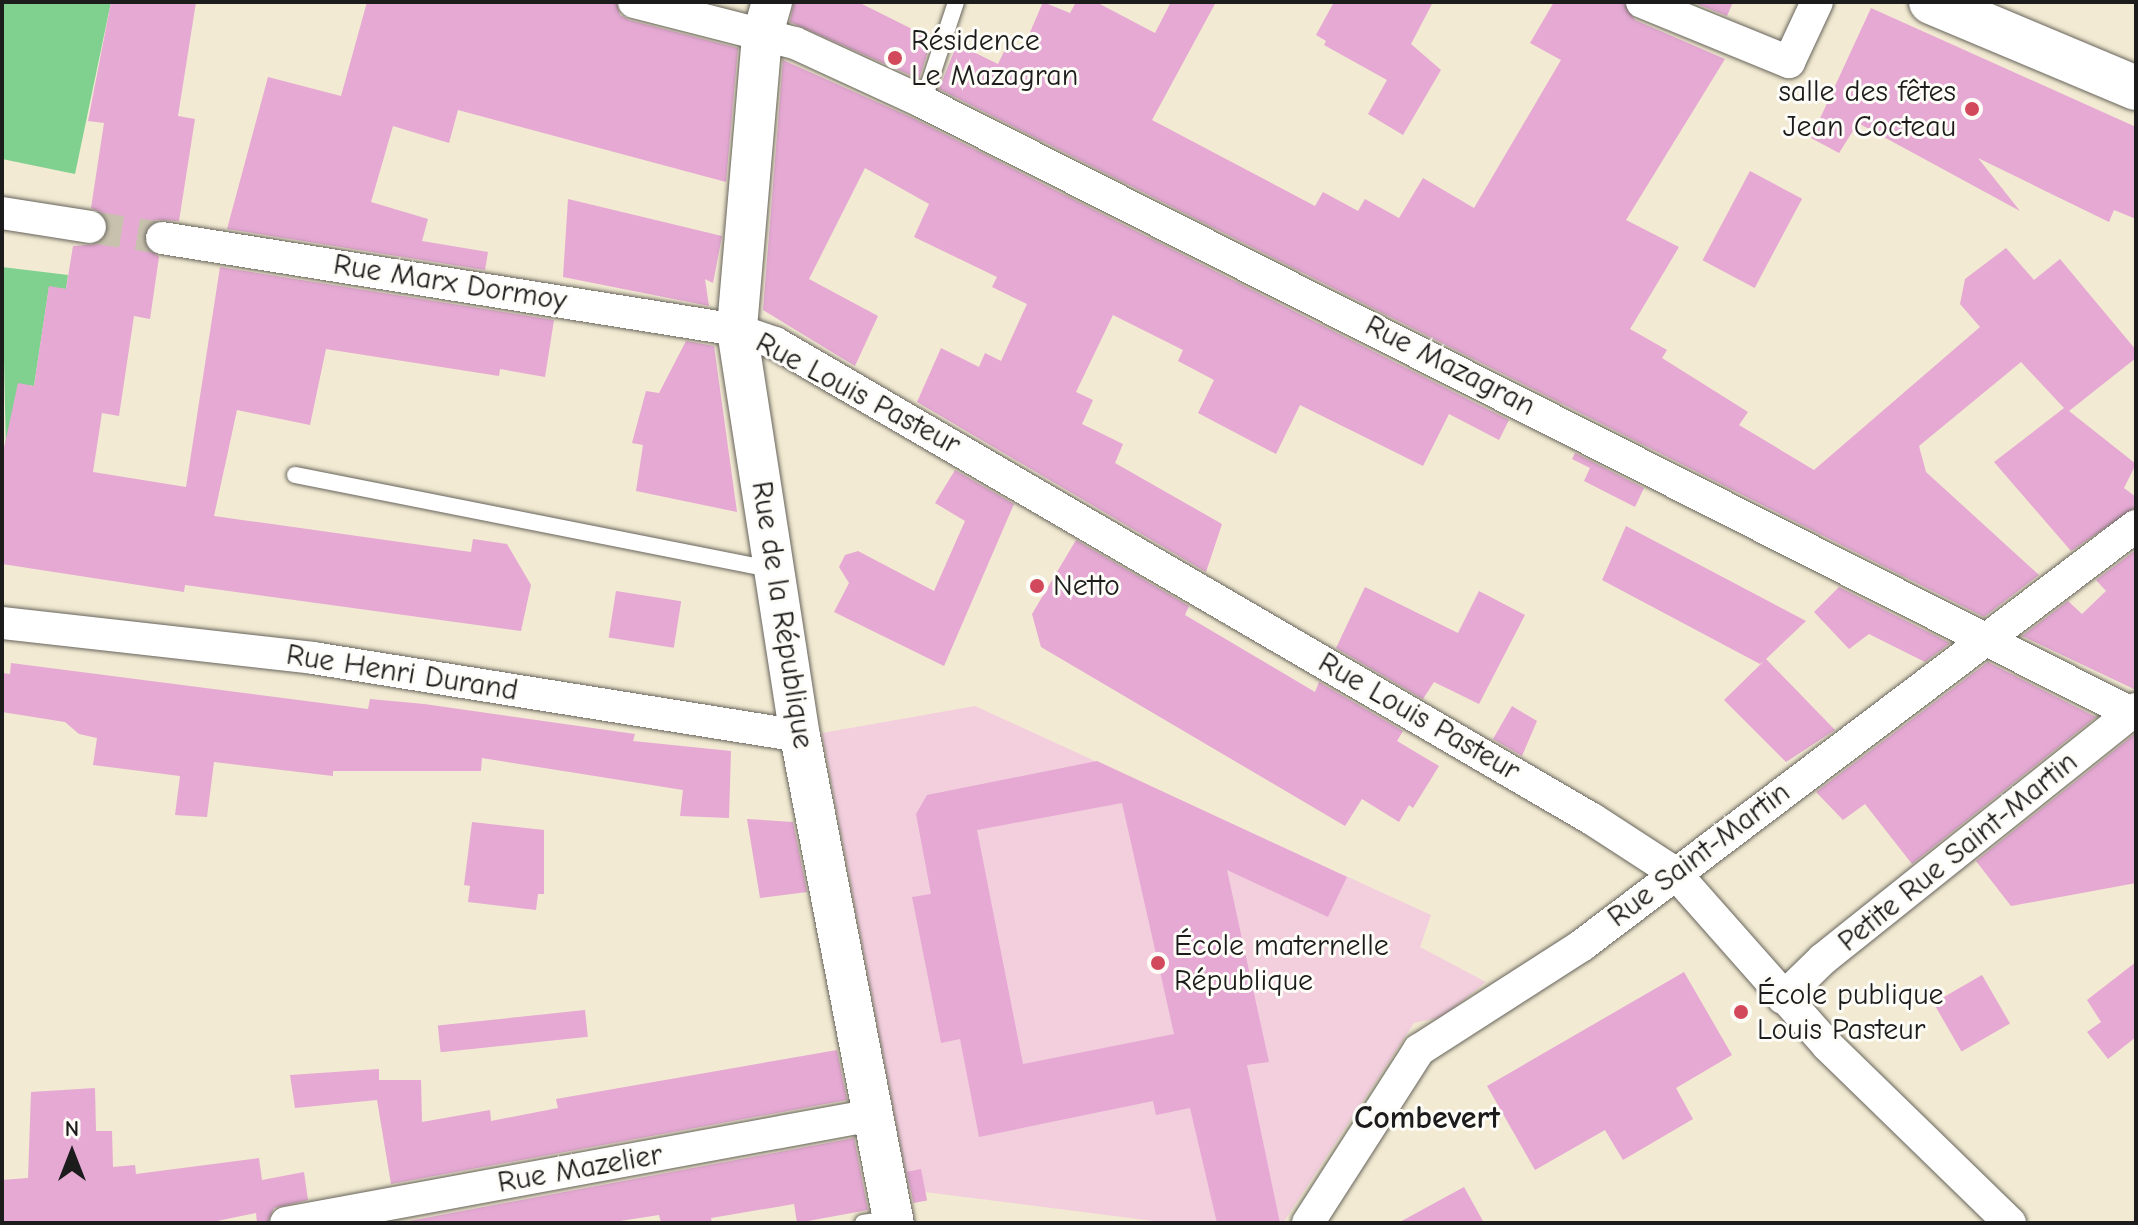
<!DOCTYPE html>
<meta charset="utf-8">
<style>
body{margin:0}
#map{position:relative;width:2138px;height:1225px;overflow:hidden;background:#f2ead2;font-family:"Comic Neue",sans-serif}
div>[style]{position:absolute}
.built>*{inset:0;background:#f3cfde}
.green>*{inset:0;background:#80d090}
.building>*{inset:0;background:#e5a9d3;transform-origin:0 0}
.minor-tunnel>*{height:32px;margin-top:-16px;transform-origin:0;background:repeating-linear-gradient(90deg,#c7c1ae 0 32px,transparent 0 48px)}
.roads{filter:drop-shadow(0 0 2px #67645c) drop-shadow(0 0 2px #67645c)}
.service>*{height:16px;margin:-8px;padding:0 8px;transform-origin:8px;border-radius:8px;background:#fff}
.minor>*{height:32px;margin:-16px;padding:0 16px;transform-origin:16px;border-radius:16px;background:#fff}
.tertiary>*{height:40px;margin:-20px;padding:0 20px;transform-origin:20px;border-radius:20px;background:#fff}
.secondary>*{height:44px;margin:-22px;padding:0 22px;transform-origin:22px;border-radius:22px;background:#fff}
.dots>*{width:22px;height:22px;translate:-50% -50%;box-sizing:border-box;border:4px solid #fdfcf7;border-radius:50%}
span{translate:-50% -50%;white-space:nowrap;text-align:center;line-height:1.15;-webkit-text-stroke:6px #fdfcf7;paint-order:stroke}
.poi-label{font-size:30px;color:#1c1c1c}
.left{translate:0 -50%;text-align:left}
.right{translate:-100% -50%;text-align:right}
.street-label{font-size:30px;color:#1c1c1c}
.neighbourhood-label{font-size:32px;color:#1c1c1c;font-weight:700}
.frame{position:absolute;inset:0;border:4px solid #1c1c1c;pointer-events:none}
.north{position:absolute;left:32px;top:1113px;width:80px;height:80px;-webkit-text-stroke:6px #fdfcf7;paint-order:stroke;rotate:0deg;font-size:22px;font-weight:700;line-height:32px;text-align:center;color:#1c1c1c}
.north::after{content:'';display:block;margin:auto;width:28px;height:36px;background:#1c1c1c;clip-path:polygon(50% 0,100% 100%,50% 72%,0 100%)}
</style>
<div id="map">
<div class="built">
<i style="clip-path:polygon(975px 706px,1431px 915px,1420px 947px,1486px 982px,1442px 1017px,1414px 1023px,1283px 1223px,1169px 1223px,909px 1190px,822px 733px)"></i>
</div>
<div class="green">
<i style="clip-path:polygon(2px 2px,111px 2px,75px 174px,2px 159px)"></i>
<i style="clip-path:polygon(2px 267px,68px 275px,66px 289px,49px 287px,34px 386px,18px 384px,6px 452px)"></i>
</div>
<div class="building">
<i style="clip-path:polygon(111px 2px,196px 2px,178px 116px,195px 119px,179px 221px,156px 220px,143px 234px,145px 245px,159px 257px,150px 319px,134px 316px,119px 416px,102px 413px,93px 472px,186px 487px,220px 267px,554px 320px,545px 377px,500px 369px,499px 376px,326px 349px,310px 425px,237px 410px,214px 516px,471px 552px,473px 539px,507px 544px,531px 585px,521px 631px,185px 585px,184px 592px,2px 564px,2px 457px,18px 383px,34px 386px,49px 286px,66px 289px,73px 246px,97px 244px,109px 231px,102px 213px,91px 208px,104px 123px,88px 121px)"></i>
<i style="clip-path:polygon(367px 2px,616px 2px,620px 15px,629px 20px,738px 48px,726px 182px,458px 110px,449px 143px,393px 126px,371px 202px,428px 219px,422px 241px,488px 252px,485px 270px,227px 229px,268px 77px,341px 96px)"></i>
<i style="clip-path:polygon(794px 2px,858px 2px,932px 39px,919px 79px,790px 22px)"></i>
<i style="clip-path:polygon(1043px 2px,1070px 13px,1076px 2px,1096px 2px,1155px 33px,1171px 2px,1216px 2px,1152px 120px,1315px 206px,1323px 192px,1358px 211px,1365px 199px,1399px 218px,1423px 178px,1474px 208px,1561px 60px,1530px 43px,1554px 2px,1623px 2px,1635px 20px,1725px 59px,1626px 220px,1679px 247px,1630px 329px,1667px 350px,1662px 358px,1748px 412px,1739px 425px,1814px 470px,1980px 327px,1960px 304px,1965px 279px,2006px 248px,2034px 280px,2060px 259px,2136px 350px,2136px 358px,2069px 411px,2136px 464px,2124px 488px,2136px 497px,2136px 507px,2071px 551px,1994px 462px,2064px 408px,2021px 362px,1919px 446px,1926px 472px,2039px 575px,1984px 617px,939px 89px,957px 44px,998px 64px,1008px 43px,1022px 51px)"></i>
<i style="clip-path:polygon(1334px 2px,1433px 2px,1411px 44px,1441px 70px,1403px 135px,1368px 114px,1387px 80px,1324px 45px,1326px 41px,1316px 35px)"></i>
<i style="clip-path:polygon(1692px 2px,1733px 2px,1727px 16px)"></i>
<i style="clip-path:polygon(1871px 8px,2136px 127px,2136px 219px,2114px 210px,2109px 222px,1978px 158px,2020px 211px,1858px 123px,1839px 153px,1811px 138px)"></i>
<i style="clip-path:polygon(783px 60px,915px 119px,1509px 420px,1499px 440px,1449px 414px,1423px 466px,1300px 405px,1276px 454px,1198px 413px,1214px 380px,1178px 361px,1183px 350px,1113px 315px,1076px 392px,1093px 400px,1082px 424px,1123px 444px,1115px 463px,1222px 524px,1206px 572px,917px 402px,941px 348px,979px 367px,985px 353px,1001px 361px,1027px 304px,992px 287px,997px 277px,914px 237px,929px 204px,865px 168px,809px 279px,878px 316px,855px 366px,763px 310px)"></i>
<i style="left:1750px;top:171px;width:59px;height:101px;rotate:28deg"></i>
<i style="clip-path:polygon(568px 199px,722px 236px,713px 283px,705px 279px,709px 306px,563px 277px)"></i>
<i style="clip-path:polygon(686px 341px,714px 346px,737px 512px,636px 491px,643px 445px,632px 443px,646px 391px,659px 393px)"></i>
<i style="clip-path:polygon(1575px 453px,1644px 488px,1635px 507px,1584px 481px,1590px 468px,1572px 459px)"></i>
<i style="clip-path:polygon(955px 470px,1014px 504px,944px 666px,834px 612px,849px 583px,839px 567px,845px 555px,858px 551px,934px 591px,965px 521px,935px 503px)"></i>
<i style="clip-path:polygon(1626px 526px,1806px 621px,1766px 659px,1835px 730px,1786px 762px,1724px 700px,1764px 661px,1760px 664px,1602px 580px)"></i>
<i style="clip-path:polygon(1076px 540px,1189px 606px,1185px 615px,1315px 692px,1319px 682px,1403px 731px,1397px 741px,1439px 766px,1413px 808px,1409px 805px,1399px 822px,1362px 799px,1345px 826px,1041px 647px,1032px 614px)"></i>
<i style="clip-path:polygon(2136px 550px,2136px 690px,2022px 636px,2068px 601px,2082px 614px,2106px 591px,2096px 580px)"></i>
<i style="clip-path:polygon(1365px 587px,1458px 633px,1479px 591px,1525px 615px,1479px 704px,1434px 682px,1423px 699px,1336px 648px)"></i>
<i style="clip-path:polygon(1839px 587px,1950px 643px,1925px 662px,1869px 634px,1849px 649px,1814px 612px)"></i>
<i style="left:616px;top:591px;width:66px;height:47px;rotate:9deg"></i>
<i style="clip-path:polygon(1988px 662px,2096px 717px,1912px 864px,1865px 804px,1843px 820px,1816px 792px)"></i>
<i style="clip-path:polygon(11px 663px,368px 709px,370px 699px,424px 704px,635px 734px,633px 741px,731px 751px,729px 818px,680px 816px,683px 790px,482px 758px,481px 771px,333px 771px,333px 776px,214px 762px,207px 817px,175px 815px,180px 776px,93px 765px,97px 738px,79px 734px,65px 722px,2px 712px,2px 673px,10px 674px)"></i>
<i style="clip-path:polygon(1512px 706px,1537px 721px,1522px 756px,1493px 739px)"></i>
<i style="clip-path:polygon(2136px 733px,2136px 883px,2011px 906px,1976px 861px)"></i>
<i style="clip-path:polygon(evenodd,1097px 761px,1347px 877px,1328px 917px,1227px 870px,1269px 1062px,1247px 1065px,1280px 1223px,1217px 1223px,1190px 1108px,1156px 1115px,1153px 1101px,979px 1137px,960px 1039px,941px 1043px,912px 897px,931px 894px,916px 814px,927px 795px,1097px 761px,1122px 803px,1174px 1034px,1023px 1064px,977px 830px,1122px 803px)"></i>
<i style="clip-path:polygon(747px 819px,793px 822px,807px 892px,760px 898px)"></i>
<i style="clip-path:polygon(472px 822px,544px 830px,544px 894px,538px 894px,536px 910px,468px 902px,470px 886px,464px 885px)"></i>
<i style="clip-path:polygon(2136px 962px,2136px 1037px,2108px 1059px,2087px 1032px,2101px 1022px,2087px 1000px)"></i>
<i style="clip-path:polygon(1684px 972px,1732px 1055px,1676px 1088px,1693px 1119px,1623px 1160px,1605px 1130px,1535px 1170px,1487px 1086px)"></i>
<i style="left:1982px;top:975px;width:56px;height:56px;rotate:60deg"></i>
<i style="left:585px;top:1010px;width:27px;height:148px;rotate:84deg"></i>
<i style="clip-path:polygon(837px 1050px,847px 1100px,391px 1184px,377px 1100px,295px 1108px,290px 1075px,379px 1069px,379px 1080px,421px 1080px,422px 1122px,490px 1110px,491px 1121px,558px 1108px,556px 1099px)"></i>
<i style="clip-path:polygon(95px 1088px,96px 1131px,112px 1131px,113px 1167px,135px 1165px,136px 1174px,259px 1158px,262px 1180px,304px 1172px,308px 1200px,274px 1208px,267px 1223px,257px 1223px,256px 1213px,207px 1223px,2px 1223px,2px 1180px,28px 1178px,31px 1092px)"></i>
<i style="clip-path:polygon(854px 1138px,868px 1210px,797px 1223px,794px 1204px,711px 1218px,712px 1223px,661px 1223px,659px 1215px,607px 1223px,398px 1223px)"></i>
<i style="left:921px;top:1169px;width:32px;height:14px;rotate:79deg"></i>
<i style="clip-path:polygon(1464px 1187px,1484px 1223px,1398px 1223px)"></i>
</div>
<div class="minor-tunnel">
<i style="left:90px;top:227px;width:73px;rotate:8.7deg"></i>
</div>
<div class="roads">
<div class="service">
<i style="left:923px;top:102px;width:105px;rotate:-71.7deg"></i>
<i style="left:295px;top:475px;width:487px;rotate:11.2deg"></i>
<i style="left:863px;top:1223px;width:30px;rotate:-9deg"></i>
</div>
<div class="minor">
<i style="left:634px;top:2px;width:166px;rotate:14.3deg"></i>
<i style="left:795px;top:43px;width:141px;rotate:24.7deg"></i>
<i style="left:923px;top:102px;width:1354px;rotate:26.83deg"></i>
<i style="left:1642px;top:2px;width:159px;rotate:22.2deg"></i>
<i style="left:1789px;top:62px;width:66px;rotate:-65deg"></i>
<i style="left:2px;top:213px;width:89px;rotate:9deg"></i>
<i style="left:162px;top:238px;width:582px;rotate:9.09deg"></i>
<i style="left:737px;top:330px;width:40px;rotate:18.9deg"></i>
<i style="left:775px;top:343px;width:946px;rotate:30.23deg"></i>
<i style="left:1592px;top:819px;width:99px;rotate:33deg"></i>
<i style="left:1675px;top:873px;width:231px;rotate:48.5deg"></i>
<i style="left:1828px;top:1046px;width:254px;rotate:44.2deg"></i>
<i style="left:2px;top:623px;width:313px;rotate:6.4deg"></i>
<i style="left:313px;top:658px;width:493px;rotate:9.1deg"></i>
<i style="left:1783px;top:998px;width:56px;rotate:-44.3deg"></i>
<i style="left:1823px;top:959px;width:401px;rotate:-38.6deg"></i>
<i style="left:286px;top:1223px;width:597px;rotate:-10.43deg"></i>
<i style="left:1308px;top:1223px;width:206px;rotate:-57.3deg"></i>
<i style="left:1419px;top:1050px;width:193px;rotate:-32.7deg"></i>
<i style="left:1581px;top:946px;width:696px;rotate:-37.12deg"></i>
</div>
<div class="tertiary">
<i style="left:772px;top:2px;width:35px;rotate:106deg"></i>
<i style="left:762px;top:36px;width:295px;rotate:94.9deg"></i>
<i style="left:737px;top:330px;width:411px;rotate:81.2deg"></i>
<i style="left:800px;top:736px;width:496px;rotate:79.1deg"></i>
</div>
<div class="secondary">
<i style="left:1931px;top:2px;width:222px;rotate:22.8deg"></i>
</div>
</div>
<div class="dots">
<i style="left:895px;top:58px;background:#d1495b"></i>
<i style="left:1972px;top:109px;background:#d1495b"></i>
<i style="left:1037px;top:586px;background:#d1495b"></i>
<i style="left:1158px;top:963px;background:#d1495b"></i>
<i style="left:1741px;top:1012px;background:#d1495b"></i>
</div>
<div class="poi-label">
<span class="left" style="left:911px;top:58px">Résidence<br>Le Mazagran</span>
<span class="right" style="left:1956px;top:109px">salle des fêtes<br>Jean Cocteau</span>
<span class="left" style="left:1053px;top:586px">Netto</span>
<span class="left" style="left:1174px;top:963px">École maternelle<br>République</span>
<span class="left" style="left:1757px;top:1012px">École publique<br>Louis Pasteur</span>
</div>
<div class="street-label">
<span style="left:450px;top:283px;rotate:9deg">Rue Marx Dormoy</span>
<span style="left:1450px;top:366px;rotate:27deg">Rue Mazagran</span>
<span style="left:858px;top:394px;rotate:28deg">Rue Louis Pasteur</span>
<span style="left:782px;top:615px;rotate:81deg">Rue de la République</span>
<span style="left:402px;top:673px;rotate:9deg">Rue Henri Durand</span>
<span style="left:1419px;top:717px;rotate:30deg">Rue Louis Pasteur</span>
<span style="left:1958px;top:852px;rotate:-39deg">Petite Rue Saint-Martin</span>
<span style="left:1699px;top:855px;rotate:-37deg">Rue Saint-Martin</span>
<span style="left:580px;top:1169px;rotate:-10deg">Rue Mazelier</span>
</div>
<div class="neighbourhood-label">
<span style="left:1427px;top:1118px">Combevert</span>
</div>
<div class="frame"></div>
<div class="north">N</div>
</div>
